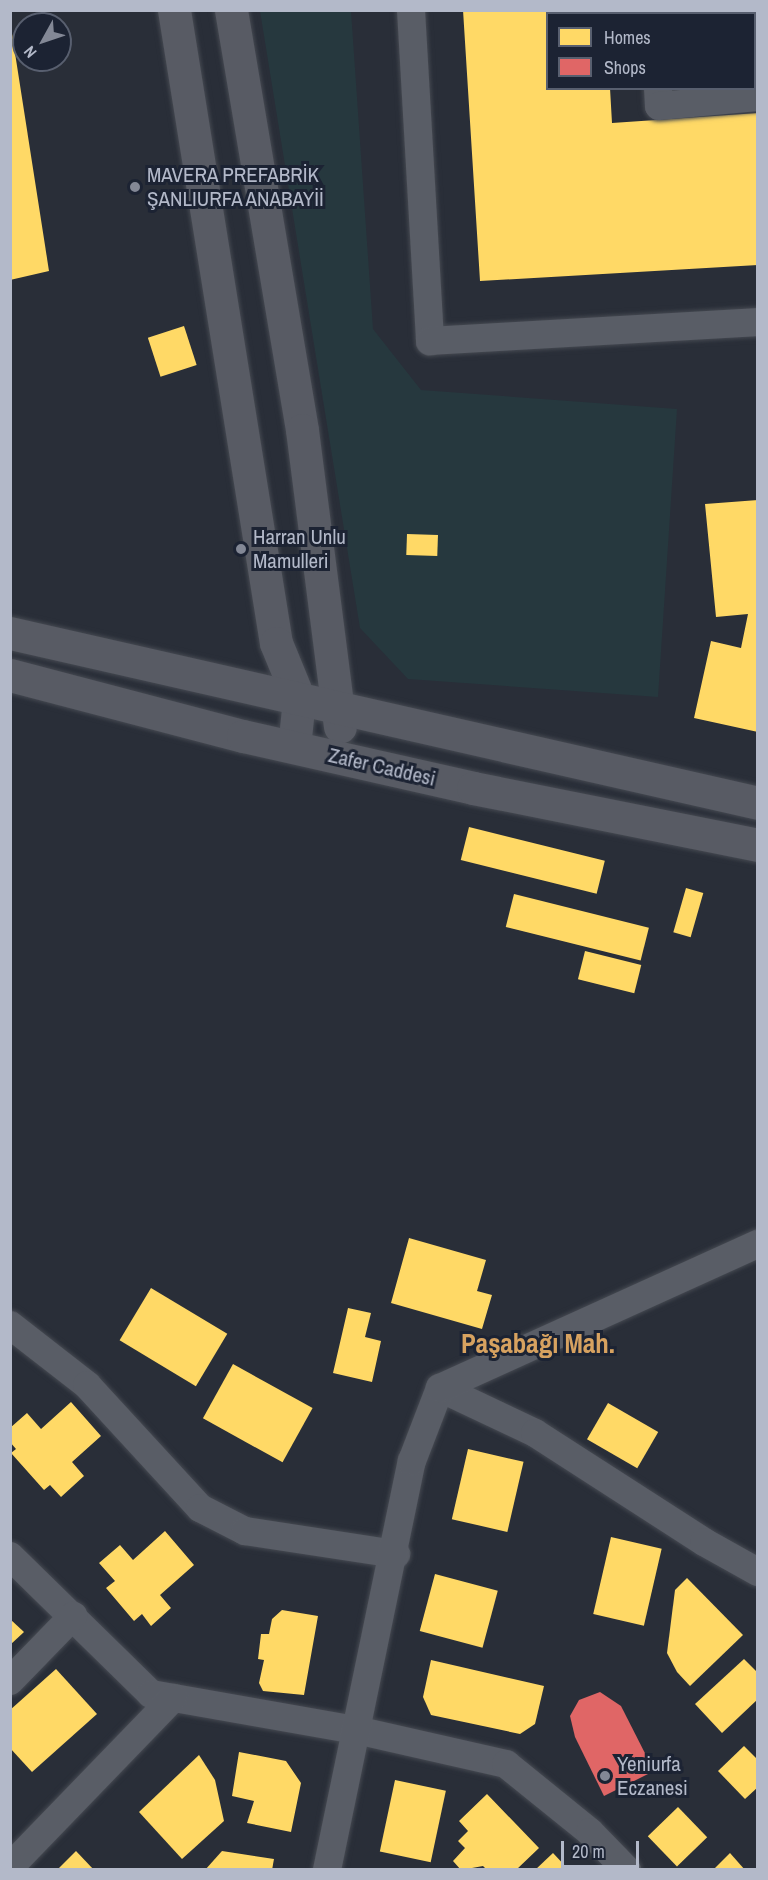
<!DOCTYPE html>
<meta charset="utf-8">
<style>
body{margin:0}
#map{position:relative;width:768px;height:1880px;overflow:hidden;background:#292e38;font-family:"Archivo Narrow",sans-serif}
div>[style]{position:absolute}
.green>*{inset:0;background:#26383e}
.homes>*{inset:0;background:#ffd966;transform-origin:0 0}
.shops>*{inset:0;background:#e06666}
.roads{filter:drop-shadow(0 0 2px #454951) drop-shadow(0 0 2px #454951)}
.minor>*{height:28px;margin:-14px;padding:0 14px;transform-origin:14px;border-radius:14px;background:#595d66}
.secondary>*{height:33px;margin:-16.5px;padding:0 16.5px;transform-origin:16.5px;border-radius:16.5px;background:#585b64}
.dots>*{width:16px;height:16px;translate:-50% -50%;box-sizing:border-box;border:3px solid #1c2333;border-radius:50%}
span{translate:-50% -50%;white-space:nowrap;text-align:center;line-height:1.15;-webkit-text-stroke:6px #1c2333;paint-order:stroke}
.poi-label{font-size:21px;color:#b3b9c9}
.left{translate:0 -50%;text-align:left}
.street-label{font-size:21px;color:#b3b9c9}
.district-label{font-size:27px;color:#d7a260;font-weight:700}
.frame{position:absolute;inset:0;border:12px solid #b3b9c9;pointer-events:none}
.legend{position:absolute;left:546px;top:12px;width:210px;height:78px;box-sizing:border-box;background:#1c2333;border:2px solid #585f6f;margin:0;padding:8px 10px;list-style:none;font-size:18px;color:#b3b9c9}
.legend li{display:flex;align-items:center;gap:12px;height:30px}
.legend b{width:30px;border:2px solid #585f6f}
.north{position:absolute;left:12px;top:12px;width:60px;height:60px;box-sizing:border-box;background:#1c2333;border:2px solid #585f6f;border-radius:50%;rotate:230deg;font-size:16px;font-weight:700;line-height:24px;text-align:center;color:#b3b9c9}
.north::after{content:'';display:block;margin:auto;width:21px;height:27px;background:#838896;clip-path:polygon(50% 0,100% 100%,50% 72%,0 100%)}
.scale{position:absolute;left:561px;top:1841px;width:78px;height:27px;box-sizing:border-box;border:3px solid #b3b9c9;border-top:0;padding-left:8px;font-size:18px;line-height:21px;white-space:nowrap;color:#b3b9c9;-webkit-text-stroke:4px #1c2333;paint-order:stroke}
</style>
<div id="map">
<div class="green">
<i style="clip-path:polygon(260px 11px,351px 11px,373px 329px,421px 390px,677px 409px,658px 697px,408px 679px,360px 628px)"></i>
</div>
<div class="homes">
<i style="clip-path:polygon(463px 10px,605px 10px,605px 14px,548px 14px,548px 88px,610px 88px,612px 123px,758px 113px,758px 265px,480px 281px)"></i>
<i style="clip-path:polygon(10px 21px,49px 271px,10px 280px)"></i>
<i style="left:184px;top:326px;width:41px;height:38px;rotate:72deg"></i>
<i style="clip-path:polygon(758px 500px,758px 732px,694px 718px,711px 641px,741px 648px,748px 614px,716px 617px,705px 504px)"></i>
<i style="left:407px;top:534px;width:31px;height:21px;rotate:2deg"></i>
<i style="left:469px;top:827px;width:140px;height:34px;rotate:14deg"></i>
<i style="left:686px;top:888px;width:18px;height:46px;rotate:16deg"></i>
<i style="left:514px;top:894px;width:139px;height:34px;rotate:14deg"></i>
<i style="left:585px;top:951px;width:58px;height:29px;rotate:14deg"></i>
<i style="clip-path:polygon(409px 1238px,486px 1260px,477px 1291px,492px 1295px,482px 1329px,391px 1303px)"></i>
<i style="left:151px;top:1288px;width:89px;height:61px;rotate:31deg"></i>
<i style="clip-path:polygon(348px 1308px,371px 1313px,365px 1337px,381px 1341px,372px 1382px,333px 1373px)"></i>
<i style="left:233px;top:1364px;width:91px;height:62px;rotate:29deg"></i>
<i style="clip-path:polygon(71px 1402px,101px 1436px,72px 1462px,84px 1476px,61px 1497px,50px 1485px,44px 1490px,11px 1453px,16px 1449px,10px 1442px,10px 1428px,27px 1413px,41px 1429px)"></i>
<i style="left:608px;top:1403px;width:58px;height:42px;rotate:30deg"></i>
<i style="left:468px;top:1449px;width:57px;height:72px;rotate:13deg"></i>
<i style="clip-path:polygon(165px 1531px,194px 1565px,160px 1595px,171px 1608px,151px 1626px,142px 1614px,134px 1621px,106px 1588px,115px 1581px,99px 1563px,120px 1545px,133px 1560px)"></i>
<i style="left:611px;top:1537px;width:52px;height:79px;rotate:13deg"></i>
<i style="left:435px;top:1574px;width:65px;height:59px;rotate:15deg"></i>
<i style="clip-path:polygon(687px 1578px,743px 1635px,690px 1686px,677px 1672px,667px 1653px,675px 1590px)"></i>
<i style="clip-path:polygon(282px 1610px,318px 1616px,304px 1695px,263px 1691px,259px 1683px,264px 1660px,258px 1659px,261px 1634px,269px 1634px,272px 1619px)"></i>
<i style="clip-path:polygon(10px 1619px,24px 1632px,10px 1645px)"></i>
<i style="clip-path:polygon(744px 1659px,758px 1673px,758px 1699px,722px 1733px,695px 1704px)"></i>
<i style="clip-path:polygon(431px 1660px,544px 1686px,535px 1724px,520px 1734px,431px 1715px,423px 1697px)"></i>
<i style="clip-path:polygon(56px 1669px,97px 1714px,32px 1772px,10px 1748px,10px 1710px)"></i>
<i style="clip-path:polygon(744px 1746px,758px 1760px,758px 1787px,745px 1799px,718px 1771px)"></i>
<i style="clip-path:polygon(239px 1752px,286px 1761px,301px 1783px,291px 1832px,247px 1823px,254px 1801px,232px 1796px)"></i>
<i style="clip-path:polygon(199px 1755px,215px 1780px,224px 1821px,182px 1859px,139px 1812px)"></i>
<i style="left:395px;top:1780px;width:52px;height:73px;rotate:12deg"></i>
<i style="clip-path:polygon(487px 1794px,539px 1848px,516px 1870px,487px 1870px,483px 1866px,461px 1870px,453px 1861px,465px 1848px,458px 1841px,468px 1831px,459px 1821px)"></i>
<i style="left:678px;top:1807px;width:42px;height:42px;rotate:46deg"></i>
<i style="clip-path:polygon(76px 1851px,94px 1870px,57px 1870px)"></i>
<i style="clip-path:polygon(222px 1851px,274px 1859px,272px 1870px,205px 1870px)"></i>
<i style="clip-path:polygon(553px 1853px,569px 1870px,535px 1870px)"></i>
<i style="clip-path:polygon(730px 1853px,745px 1870px,713px 1870px)"></i>
</div>
<div class="shops">
<i style="clip-path:polygon(600px 1692px,621px 1706px,654px 1771px,604px 1796px,575px 1737px,570px 1716px,579px 1700px)"></i>
</div>
<div class="roads">
<div class="minor">
<i style="left:411px;top:10px;width:332px;rotate:86.7deg"></i>
<i style="left:430px;top:341px;width:329px;rotate:-3.3deg"></i>
<i style="left:653px;top:10px;width:4px;rotate:90deg"></i>
<i style="left:658px;top:88px;width:18px;rotate:87deg"></i>
<i style="left:659px;top:106px;width:99px;rotate:-5.2deg"></i>
<i style="left:10px;top:1325px;width:98px;rotate:37.9deg"></i>
<i style="left:87px;top:1385px;width:167px;rotate:47.4deg"></i>
<i style="left:200px;top:1508px;width:51px;rotate:27.1deg"></i>
<i style="left:245px;top:1531px;width:153px;rotate:8.7deg"></i>
<i style="left:440px;top:1388px;width:105px;rotate:25.3deg"></i>
<i style="left:535px;top:1433px;width:201px;rotate:32.8deg"></i>
<i style="left:704px;top:1542px;width:62px;rotate:29.1deg"></i>
<i style="left:10px;top:1556px;width:197px;rotate:44.4deg"></i>
<i style="left:151px;top:1694px;width:208px;rotate:10deg"></i>
<i style="left:356px;top:1730px;width:154px;rotate:12.8deg"></i>
<i style="left:506px;top:1764px;width:108px;rotate:39deg"></i>
<i style="left:590px;top:1832px;width:53px;rotate:45.8deg"></i>
<i style="left:10px;top:1681px;width:91px;rotate:-45.9deg"></i>
<i style="left:10px;top:1867px;width:235px;rotate:-46deg"></i>
<i style="left:327px;top:1870px;width:418px;rotate:-78.3deg"></i>
<i style="left:412px;top:1461px;width:78px;rotate:-69deg"></i>
<i style="left:440px;top:1388px;width:349px;rotate:-24.4deg"></i>
</div>
<div class="secondary">
<i style="left:174px;top:10px;width:641px;rotate:80.85deg"></i>
<i style="left:276px;top:643px;width:61px;rotate:67.7deg"></i>
<i style="left:299px;top:699px;width:48px;rotate:95.9deg"></i>
<i style="left:231px;top:10px;width:426px;rotate:80.4deg"></i>
<i style="left:302px;top:430px;width:299px;rotate:82.7deg"></i>
<i style="left:10px;top:633px;width:767px;rotate:12.8deg"></i>
<i style="left:10px;top:675px;width:241px;rotate:14.7deg"></i>
<i style="left:243px;top:736px;width:236px;rotate:12.7deg"></i>
<i style="left:473px;top:788px;width:291px;rotate:11.3deg"></i>
</div>
</div>
<div class="dots">
<i style="left:135px;top:187px;background:#838896"></i>
<i style="left:241px;top:549px;background:#838896"></i>
<i style="left:605px;top:1776px;background:#838896"></i>
</div>
<div class="poi-label">
<span class="left" style="left:147px;top:187px">MAVERA PREFABRİK<br>ŞANLIURFA ANABAYİİ</span>
<span class="left" style="left:253px;top:549px">Harran Unlu<br>Mamulleri</span>
<span class="left" style="left:617px;top:1776px">Yeniurfa<br>Eczanesi</span>
</div>
<div class="street-label">
<span style="left:382px;top:767px;rotate:13deg">Zafer Caddesi</span>
</div>
<div class="district-label">
<span style="left:538px;top:1344px">Paşabağı Mah.</span>
</div>
<div class="frame"></div>
<ul class="legend">
<li><b style="height:16px;background:#ffd966"></b>Homes</li>
<li><b style="height:16px;background:#e06666"></b>Shops</li>
</ul>
<div class="north">N</div>
<div class="scale">20 m</div>
</div>
